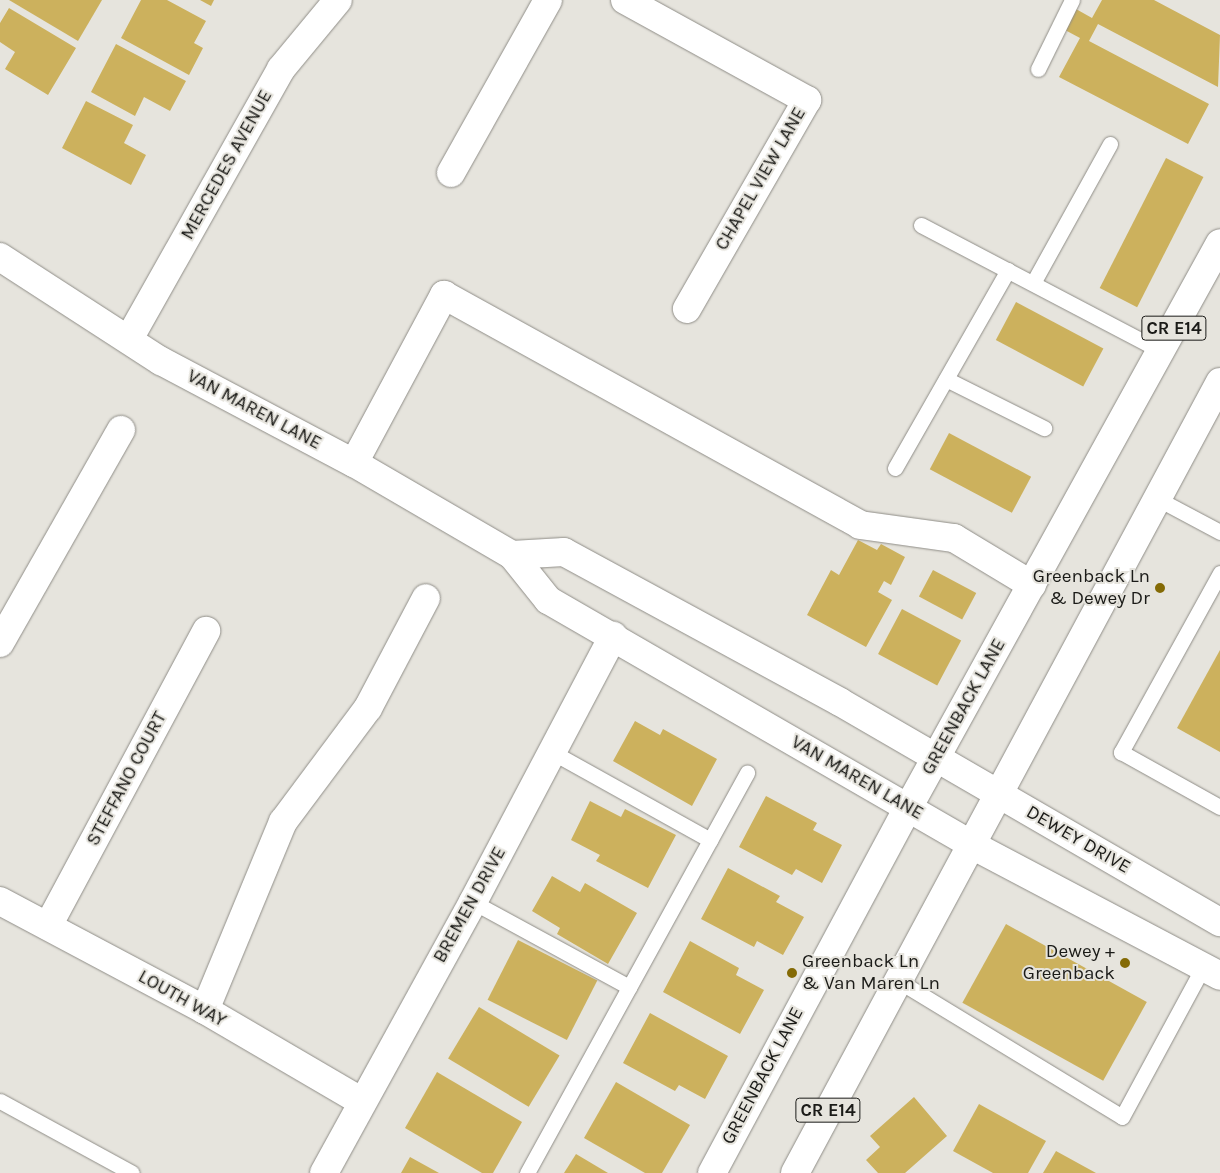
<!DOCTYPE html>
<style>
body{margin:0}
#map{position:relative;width:1220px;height:1173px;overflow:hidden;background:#e6e4dd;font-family:Karla,sans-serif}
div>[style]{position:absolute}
.building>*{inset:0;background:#ccb15d;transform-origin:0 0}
.roads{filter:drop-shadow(0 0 1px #8f8d87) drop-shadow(0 0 1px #8f8d87)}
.lane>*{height:15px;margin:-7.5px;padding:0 7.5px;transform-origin:7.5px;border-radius:7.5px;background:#fff}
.street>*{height:28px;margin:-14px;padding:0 14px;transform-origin:14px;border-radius:14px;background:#fff}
.secondary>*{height:28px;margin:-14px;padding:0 14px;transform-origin:14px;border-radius:14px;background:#fff}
.primary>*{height:28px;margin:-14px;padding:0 14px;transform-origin:14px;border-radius:14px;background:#fff}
.dots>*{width:14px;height:14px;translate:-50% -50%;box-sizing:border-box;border:2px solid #e6e4dd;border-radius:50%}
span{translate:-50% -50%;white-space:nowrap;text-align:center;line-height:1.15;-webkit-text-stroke:4px #e6e4dd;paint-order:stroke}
.shield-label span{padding:1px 4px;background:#e6e4dd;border:1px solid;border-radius:4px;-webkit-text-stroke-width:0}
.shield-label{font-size:18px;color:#1b1b18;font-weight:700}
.street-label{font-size:19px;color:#1b1b18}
.poi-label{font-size:19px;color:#1b1b18}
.right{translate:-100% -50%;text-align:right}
.left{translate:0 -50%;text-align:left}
</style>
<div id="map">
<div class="building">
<i style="clip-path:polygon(9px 0,102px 0,78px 41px)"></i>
<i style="clip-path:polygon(141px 0,167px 0,206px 21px,194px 43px,203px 48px,189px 75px,121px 38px)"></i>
<i style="clip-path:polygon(200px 0,214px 0,211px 6px)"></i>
<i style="clip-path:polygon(1102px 0,1154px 0,1220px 35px,1218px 87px,1098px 24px,1089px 41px,1209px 104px,1188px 144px,1059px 77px,1080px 38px,1065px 30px,1076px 9px,1092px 18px)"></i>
<i style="clip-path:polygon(9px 8px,76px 48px,48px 95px,5px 69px,15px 52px,0 42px,0 23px)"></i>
<i style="clip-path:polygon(116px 44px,186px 81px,170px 111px,144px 97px,135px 116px,91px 92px)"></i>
<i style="clip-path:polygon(86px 101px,133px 125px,124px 143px,146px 155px,131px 185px,62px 148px)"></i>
<i style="left:1166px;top:158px;width:42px;height:146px;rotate:27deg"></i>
<i style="left:1016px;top:302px;width:99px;height:43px;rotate:28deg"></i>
<i style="left:949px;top:433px;width:93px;height:41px;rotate:28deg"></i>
<i style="clip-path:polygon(858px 540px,877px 550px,881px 544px,905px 557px,891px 585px,884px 581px,878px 592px,892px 600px,866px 647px,807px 615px,831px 570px,839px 575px)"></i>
<i style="left:933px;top:570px;width:49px;height:30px;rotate:28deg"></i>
<i style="left:902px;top:609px;width:67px;height:51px;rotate:28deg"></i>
<i style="clip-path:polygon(1220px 650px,1220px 752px,1177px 728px)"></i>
<i style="clip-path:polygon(635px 721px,660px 735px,663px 729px,717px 759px,692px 806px,613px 761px)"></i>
<i style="clip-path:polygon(766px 796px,817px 823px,813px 830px,842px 845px,822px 883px,796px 869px,792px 875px,739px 847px)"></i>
<i style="clip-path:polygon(590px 801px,621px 817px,625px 809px,676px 835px,648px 888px,596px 861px,600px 855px,571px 840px)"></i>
<i style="clip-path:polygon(728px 868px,780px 896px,776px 902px,804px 917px,783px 955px,757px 941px,754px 947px,701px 919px)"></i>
<i style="clip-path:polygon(552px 876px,580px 892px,585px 883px,637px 913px,608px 964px,557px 934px,560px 928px,532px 911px)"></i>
<i style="left:1006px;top:924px;width:161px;height:90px;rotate:29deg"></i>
<i style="left:518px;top:940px;width:89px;height:67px;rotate:27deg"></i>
<i style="clip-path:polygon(690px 941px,739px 968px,736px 975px,764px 990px,740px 1034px,663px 992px)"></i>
<i style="left:479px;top:1007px;width:94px;height:60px;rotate:31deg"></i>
<i style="clip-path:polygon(650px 1013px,728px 1056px,705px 1099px,679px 1085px,675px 1091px,623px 1063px)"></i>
<i style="clip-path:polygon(437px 1072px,522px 1122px,493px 1173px,482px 1173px,405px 1128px)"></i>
<i style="clip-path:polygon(616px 1082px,690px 1125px,662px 1173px,645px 1173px,584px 1138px)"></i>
<i style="clip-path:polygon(914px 1097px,947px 1136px,905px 1173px,878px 1173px,866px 1160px,880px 1147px,870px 1136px)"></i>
<i style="clip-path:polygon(979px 1104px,1046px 1141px,1028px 1173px,993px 1173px,953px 1151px)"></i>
<i style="clip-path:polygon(1056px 1151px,1096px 1173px,1043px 1173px)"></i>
<i style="clip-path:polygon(576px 1154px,608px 1173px,564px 1173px)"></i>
<i style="clip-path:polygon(410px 1157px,439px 1173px,401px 1173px)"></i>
</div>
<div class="roads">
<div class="lane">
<i style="left:1038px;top:69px;width:77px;rotate:-63.8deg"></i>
<i style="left:921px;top:225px;width:271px;rotate:27.7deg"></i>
<i style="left:1033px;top:283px;width:159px;rotate:-61deg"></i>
<i style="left:946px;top:379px;width:110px;rotate:26.6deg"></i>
<i style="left:895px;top:468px;width:228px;rotate:-60.3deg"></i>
<i style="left:1158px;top:499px;width:70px;rotate:28deg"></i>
<i style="left:1220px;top:573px;width:205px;rotate:118.9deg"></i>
<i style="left:1121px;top:752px;width:113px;rotate:29.1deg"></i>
<i style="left:552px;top:752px;width:181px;rotate:29.1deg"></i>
<i style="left:473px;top:902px;width:178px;rotate:28.6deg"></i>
<i style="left:897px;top:980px;width:263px;rotate:31.3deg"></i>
<i style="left:1122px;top:1117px;width:170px;rotate:-61.6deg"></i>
<i style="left:0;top:1101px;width:150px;rotate:28.6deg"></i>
<i style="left:527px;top:1173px;width:457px;rotate:-61.2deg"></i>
</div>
<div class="street">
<i style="left:625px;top:0;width:208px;rotate:28.8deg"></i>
<i style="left:807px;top:100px;width:241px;rotate:119.9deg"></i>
<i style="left:451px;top:173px;width:198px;rotate:-60.7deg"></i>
<i style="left:129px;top:339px;width:310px;rotate:-60.6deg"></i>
<i style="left:281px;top:69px;width:89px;rotate:-50.4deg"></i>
<i style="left:354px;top:463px;width:191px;rotate:-61.8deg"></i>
<i style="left:444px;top:295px;width:475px;rotate:28.9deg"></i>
<i style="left:860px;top:525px;width:95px;rotate:7.9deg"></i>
<i style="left:954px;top:538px;width:91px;rotate:31.1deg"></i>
<i style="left:0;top:643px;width:245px;rotate:-60.4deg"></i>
<i style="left:0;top:901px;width:232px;rotate:28deg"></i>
<i style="left:205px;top:1010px;width:181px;rotate:30.3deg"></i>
<i style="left:48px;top:926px;width:335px;rotate:-61.8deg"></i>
<i style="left:205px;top:1010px;width:204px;rotate:-67.5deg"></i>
<i style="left:283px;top:822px;width:142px;rotate:-53.3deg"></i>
<i style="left:368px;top:708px;width:124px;rotate:-62.2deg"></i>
<i style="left:324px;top:1173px;width:309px;rotate:-61.2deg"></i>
<i style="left:473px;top:902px;width:301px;rotate:-62.2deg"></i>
</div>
<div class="secondary">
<i style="left:0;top:257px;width:192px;rotate:32.9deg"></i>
<i style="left:161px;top:361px;width:218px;rotate:27.9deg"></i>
<i style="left:354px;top:463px;width:183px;rotate:30.2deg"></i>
<i style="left:512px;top:555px;width:58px;rotate:51.3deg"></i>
<i style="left:548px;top:600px;width:490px;rotate:30deg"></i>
<i style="left:972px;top:845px;width:280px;rotate:27.8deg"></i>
<i style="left:512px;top:555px;width:52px;rotate:-3.3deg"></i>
<i style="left:564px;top:552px;width:314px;rotate:28.5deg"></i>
<i style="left:840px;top:702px;width:439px;rotate:30.1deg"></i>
</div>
<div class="primary">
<i style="left:712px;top:1173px;width:414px;rotate:-61.8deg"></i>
<i style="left:908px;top:808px;width:645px;rotate:-61.09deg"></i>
<i style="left:795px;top:1173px;width:898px;rotate:-61.75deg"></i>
</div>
</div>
<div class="dots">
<i style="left:1160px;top:588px;background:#846a05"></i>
<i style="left:1125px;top:963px;background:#846a05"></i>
<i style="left:792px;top:973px;background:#846a05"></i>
</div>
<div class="shield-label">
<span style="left:1174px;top:328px">CR E14</span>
<span style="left:828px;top:1110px">CR E14</span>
</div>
<div class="street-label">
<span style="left:227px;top:165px;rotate:-61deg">MERCEDES AVENUE</span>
<span style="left:761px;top:179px;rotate:-60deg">CHAPEL VIEW LANE</span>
<span style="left:254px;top:410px;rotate:28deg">VAN MAREN LANE</span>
<span style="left:964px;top:707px;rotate:-61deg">GREENBACK LANE</span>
<span style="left:857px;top:778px;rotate:30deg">VAN MAREN LANE</span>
<span style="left:127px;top:779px;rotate:-62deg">STEFFANO COURT</span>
<span style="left:1078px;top:840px;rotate:30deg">DEWEY DRIVE</span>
<span style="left:470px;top:905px;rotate:-61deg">BREMEN DRIVE</span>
<span style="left:182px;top:999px;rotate:29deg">LOUTH WAY</span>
<span style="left:763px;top:1076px;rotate:-62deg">GREENBACK LANE</span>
</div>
<div class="poi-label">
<span class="right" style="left:1150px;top:588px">Greenback Ln<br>&amp; Dewey Dr</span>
<span class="right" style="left:1115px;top:963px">Dewey +<br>Greenback</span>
<span class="left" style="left:802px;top:973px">Greenback Ln<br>&amp; Van Maren Ln</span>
</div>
</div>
